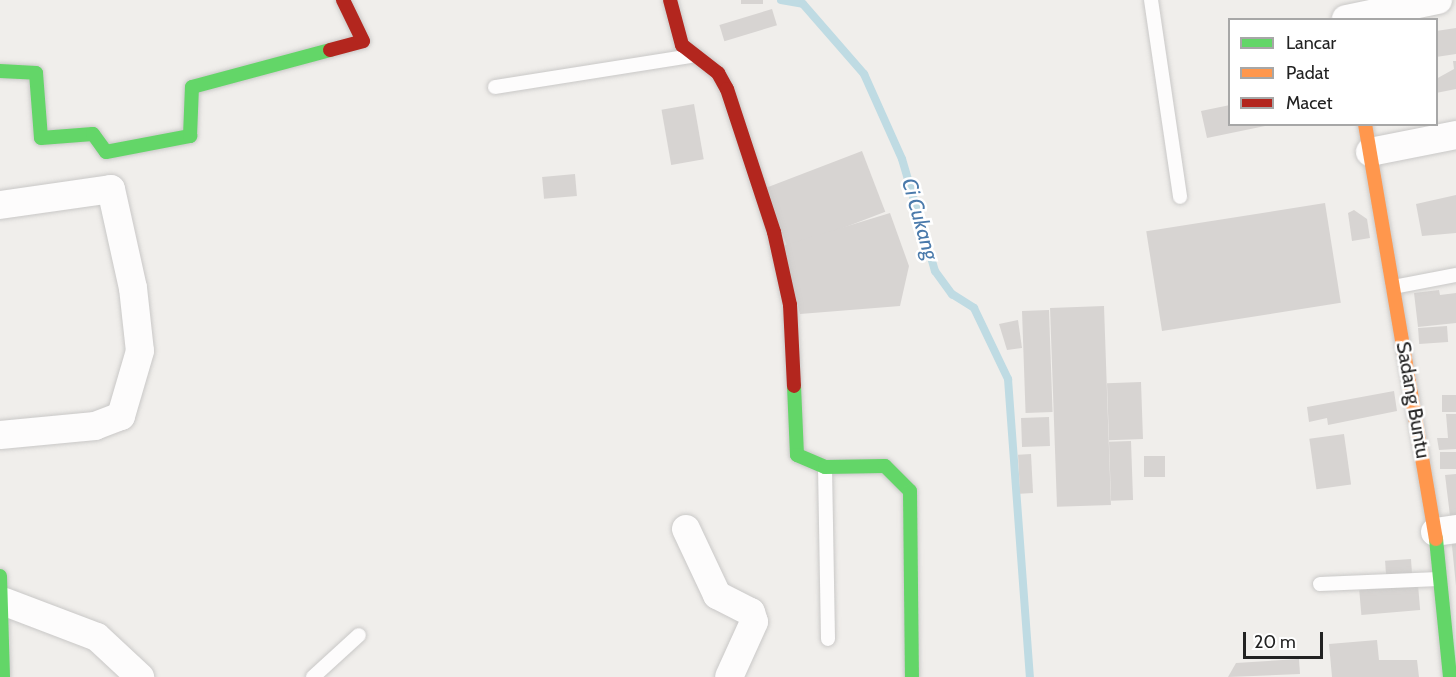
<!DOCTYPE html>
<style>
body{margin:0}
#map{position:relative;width:1456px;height:677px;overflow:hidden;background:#f0eeeb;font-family:Cabin,sans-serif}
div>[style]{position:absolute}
.stream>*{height:8px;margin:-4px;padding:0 4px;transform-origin:4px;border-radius:4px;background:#bfdbe3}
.building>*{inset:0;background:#d7d4d2;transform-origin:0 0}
.roads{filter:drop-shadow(0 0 2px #c9c8c7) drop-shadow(0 0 2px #c9c8c7)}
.lane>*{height:14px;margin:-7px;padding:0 7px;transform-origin:7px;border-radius:7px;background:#fdfcfc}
.street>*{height:28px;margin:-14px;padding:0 14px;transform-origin:14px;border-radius:14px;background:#fdfcfc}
.fast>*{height:14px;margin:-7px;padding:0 7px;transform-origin:7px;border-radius:7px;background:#63d668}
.slow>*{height:14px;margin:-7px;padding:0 7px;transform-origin:7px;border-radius:7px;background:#ff974d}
.jam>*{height:14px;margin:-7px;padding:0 7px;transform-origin:7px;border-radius:7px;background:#b3261e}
span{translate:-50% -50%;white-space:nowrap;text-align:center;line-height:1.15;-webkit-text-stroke:5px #fff;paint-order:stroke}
.street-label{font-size:20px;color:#222}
.water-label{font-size:21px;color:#4a7aab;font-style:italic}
.legend{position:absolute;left:1228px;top:18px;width:210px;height:108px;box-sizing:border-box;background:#fff;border:2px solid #a7a7a7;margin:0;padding:8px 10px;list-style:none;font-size:18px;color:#222}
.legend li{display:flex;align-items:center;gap:12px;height:30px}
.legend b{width:30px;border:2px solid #a7a7a7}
.scale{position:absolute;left:1243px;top:632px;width:80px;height:27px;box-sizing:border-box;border:3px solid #222;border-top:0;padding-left:8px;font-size:18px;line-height:21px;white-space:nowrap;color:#222;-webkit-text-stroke:4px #fff;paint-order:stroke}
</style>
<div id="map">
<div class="stream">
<i style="left:781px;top:0;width:22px;rotate:10deg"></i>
<i style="left:803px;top:4px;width:93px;rotate:48.9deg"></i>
<i style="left:864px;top:74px;width:93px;rotate:65.9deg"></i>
<i style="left:902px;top:159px;width:117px;rotate:73.6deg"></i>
<i style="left:935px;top:271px;width:29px;rotate:54deg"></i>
<i style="left:952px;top:294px;width:26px;rotate:32deg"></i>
<i style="left:974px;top:308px;width:79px;rotate:64.4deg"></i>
<i style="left:1008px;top:379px;width:299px;rotate:85.8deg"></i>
</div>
<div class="building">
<i style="left:741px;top:0;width:22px;height:4px"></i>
<i style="left:772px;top:9px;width:17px;height:55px;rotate:73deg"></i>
<i style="clip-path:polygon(1456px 28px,1456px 54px,1436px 57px,1436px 31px)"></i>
<i style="clip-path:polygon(1453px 61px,1456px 61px,1456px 89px,1436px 93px,1436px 79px,1454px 69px)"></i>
<i style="left:694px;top:104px;width:56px;height:33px;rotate:80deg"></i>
<i style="clip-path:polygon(1230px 105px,1230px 124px,1265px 126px,1207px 138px,1201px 111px)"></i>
<i style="left:862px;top:151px;width:65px;height:104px;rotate:69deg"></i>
<i style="left:575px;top:174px;width:22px;height:33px;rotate:85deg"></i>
<i style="clip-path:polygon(1456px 195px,1456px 233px,1422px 236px,1416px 204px)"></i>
<i style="left:1325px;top:203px;width:101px;height:181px;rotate:81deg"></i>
<i style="clip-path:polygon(1354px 210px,1367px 219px,1370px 238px,1352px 241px,1348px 213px)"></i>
<i style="clip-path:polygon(890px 213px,909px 266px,900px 306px,800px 314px,782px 246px)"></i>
<i style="clip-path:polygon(1439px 290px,1440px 295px,1456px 293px,1456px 323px,1418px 327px,1414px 293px)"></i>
<i style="left:1104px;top:306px;width:199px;height:54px;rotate:88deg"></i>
<i style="left:1049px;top:310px;width:102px;height:27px;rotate:88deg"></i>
<i style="clip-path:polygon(1018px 320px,1022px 348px,1007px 350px,999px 324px)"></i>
<i style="left:1447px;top:326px;width:16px;height:29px;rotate:86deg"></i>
<i style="left:1141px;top:382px;width:57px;height:34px;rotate:88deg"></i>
<i style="clip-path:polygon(1394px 391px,1397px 411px,1328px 425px,1327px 418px,1309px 422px,1307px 407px)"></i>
<i style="left:1456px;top:395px;width:17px;height:14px;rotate:90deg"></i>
<i style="clip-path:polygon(1446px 414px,1456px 414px,1456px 449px,1439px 450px,1437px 438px,1448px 438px)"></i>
<i style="left:1049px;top:417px;width:29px;height:28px;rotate:88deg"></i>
<i style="left:1344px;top:434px;width:51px;height:35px;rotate:82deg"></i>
<i style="left:1131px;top:441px;width:59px;height:22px;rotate:88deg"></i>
<i style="left:1456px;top:452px;width:17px;height:16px;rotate:90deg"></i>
<i style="left:1031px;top:454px;width:39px;height:13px;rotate:87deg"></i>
<i style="left:1165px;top:456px;width:21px;height:21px;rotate:90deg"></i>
<i style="clip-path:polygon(1456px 474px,1456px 523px,1451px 524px,1445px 475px)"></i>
<i style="clip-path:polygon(1451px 536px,1456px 536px,1456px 586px)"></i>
<i style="left:1411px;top:559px;width:15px;height:26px;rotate:86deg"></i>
<i style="left:1418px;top:585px;width:25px;height:59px;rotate:85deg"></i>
<i style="clip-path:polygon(1377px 640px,1379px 660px,1417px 660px,1419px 677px,1332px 677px,1329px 644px)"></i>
<i style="clip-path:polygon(1299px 659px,1300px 674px,1228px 677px,1236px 663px)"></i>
</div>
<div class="roads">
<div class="lane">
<i style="left:1151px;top:0;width:199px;rotate:81.6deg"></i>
<i style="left:495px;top:87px;width:197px;rotate:-9deg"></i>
<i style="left:1393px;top:287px;width:64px;rotate:-10.8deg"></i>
<i style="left:825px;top:467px;width:172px;rotate:89deg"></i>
<i style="left:1320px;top:584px;width:119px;rotate:-2.4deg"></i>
<i style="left:313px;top:677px;width:62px;rotate:-42.4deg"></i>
</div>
<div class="street">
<i style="left:1346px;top:19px;width:94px;rotate:-11.7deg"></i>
<i style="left:1370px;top:152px;width:88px;rotate:-11.2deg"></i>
<i style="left:0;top:205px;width:112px;rotate:-8.2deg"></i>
<i style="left:111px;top:189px;width:101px;rotate:77.5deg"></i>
<i style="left:133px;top:288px;width:63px;rotate:83.7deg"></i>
<i style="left:140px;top:351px;width:68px;rotate:106.3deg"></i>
<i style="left:121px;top:416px;width:28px;rotate:159deg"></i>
<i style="left:95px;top:426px;width:95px;rotate:174.6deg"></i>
<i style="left:686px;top:529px;width:73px;rotate:64.8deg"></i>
<i style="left:717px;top:595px;width:38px;rotate:27deg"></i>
<i style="left:751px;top:612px;width:10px;rotate:73deg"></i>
<i style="left:754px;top:622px;width:60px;rotate:114.4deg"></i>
<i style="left:1435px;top:532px;width:21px;rotate:-8deg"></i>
<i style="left:5px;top:602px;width:98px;rotate:20.8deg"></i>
<i style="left:97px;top:637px;width:59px;rotate:42.9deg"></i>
</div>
<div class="fast">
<i style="left:0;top:71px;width:36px;rotate:3deg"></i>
<i style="left:36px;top:73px;width:65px;rotate:85.6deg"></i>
<i style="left:41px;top:138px;width:52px;rotate:-4.4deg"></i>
<i style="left:93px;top:134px;width:22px;rotate:54deg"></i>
<i style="left:106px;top:152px;width:86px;rotate:-10.8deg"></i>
<i style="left:190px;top:136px;width:49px;rotate:-87.7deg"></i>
<i style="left:192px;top:87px;width:143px;rotate:-15deg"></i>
<i style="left:794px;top:386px;width:69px;rotate:87.5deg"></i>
<i style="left:797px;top:455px;width:30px;rotate:23deg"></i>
<i style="left:825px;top:467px;width:60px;rotate:-1deg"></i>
<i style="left:885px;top:466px;width:35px;rotate:45deg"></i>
<i style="left:910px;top:491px;width:186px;rotate:89.4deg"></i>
<i style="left:1436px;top:539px;width:139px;rotate:84.2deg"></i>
<i style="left:0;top:576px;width:101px;rotate:88.3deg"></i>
</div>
<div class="slow">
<i style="left:1365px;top:124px;width:421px;rotate:80.3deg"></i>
</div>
<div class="jam">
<i style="left:670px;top:0;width:47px;rotate:75.1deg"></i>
<i style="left:682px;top:45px;width:46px;rotate:37.9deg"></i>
<i style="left:718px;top:73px;width:18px;rotate:61deg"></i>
<i style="left:727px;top:89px;width:151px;rotate:71.8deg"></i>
<i style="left:774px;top:232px;width:75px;rotate:77.6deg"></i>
<i style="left:790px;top:305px;width:81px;rotate:87.2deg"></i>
<i style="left:330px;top:50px;width:34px;rotate:-15deg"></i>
<i style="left:363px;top:41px;width:46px;rotate:-116deg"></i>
</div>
</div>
<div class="street-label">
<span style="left:1413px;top:400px;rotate:80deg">Sadang Buntu</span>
</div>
<div class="water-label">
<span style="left:920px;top:219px;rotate:74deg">Ci Cukang</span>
</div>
<ul class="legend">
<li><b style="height:8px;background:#63d668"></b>Lancar</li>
<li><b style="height:8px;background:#ff974d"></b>Padat</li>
<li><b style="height:8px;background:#b3261e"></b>Macet</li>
</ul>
<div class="scale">20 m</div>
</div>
